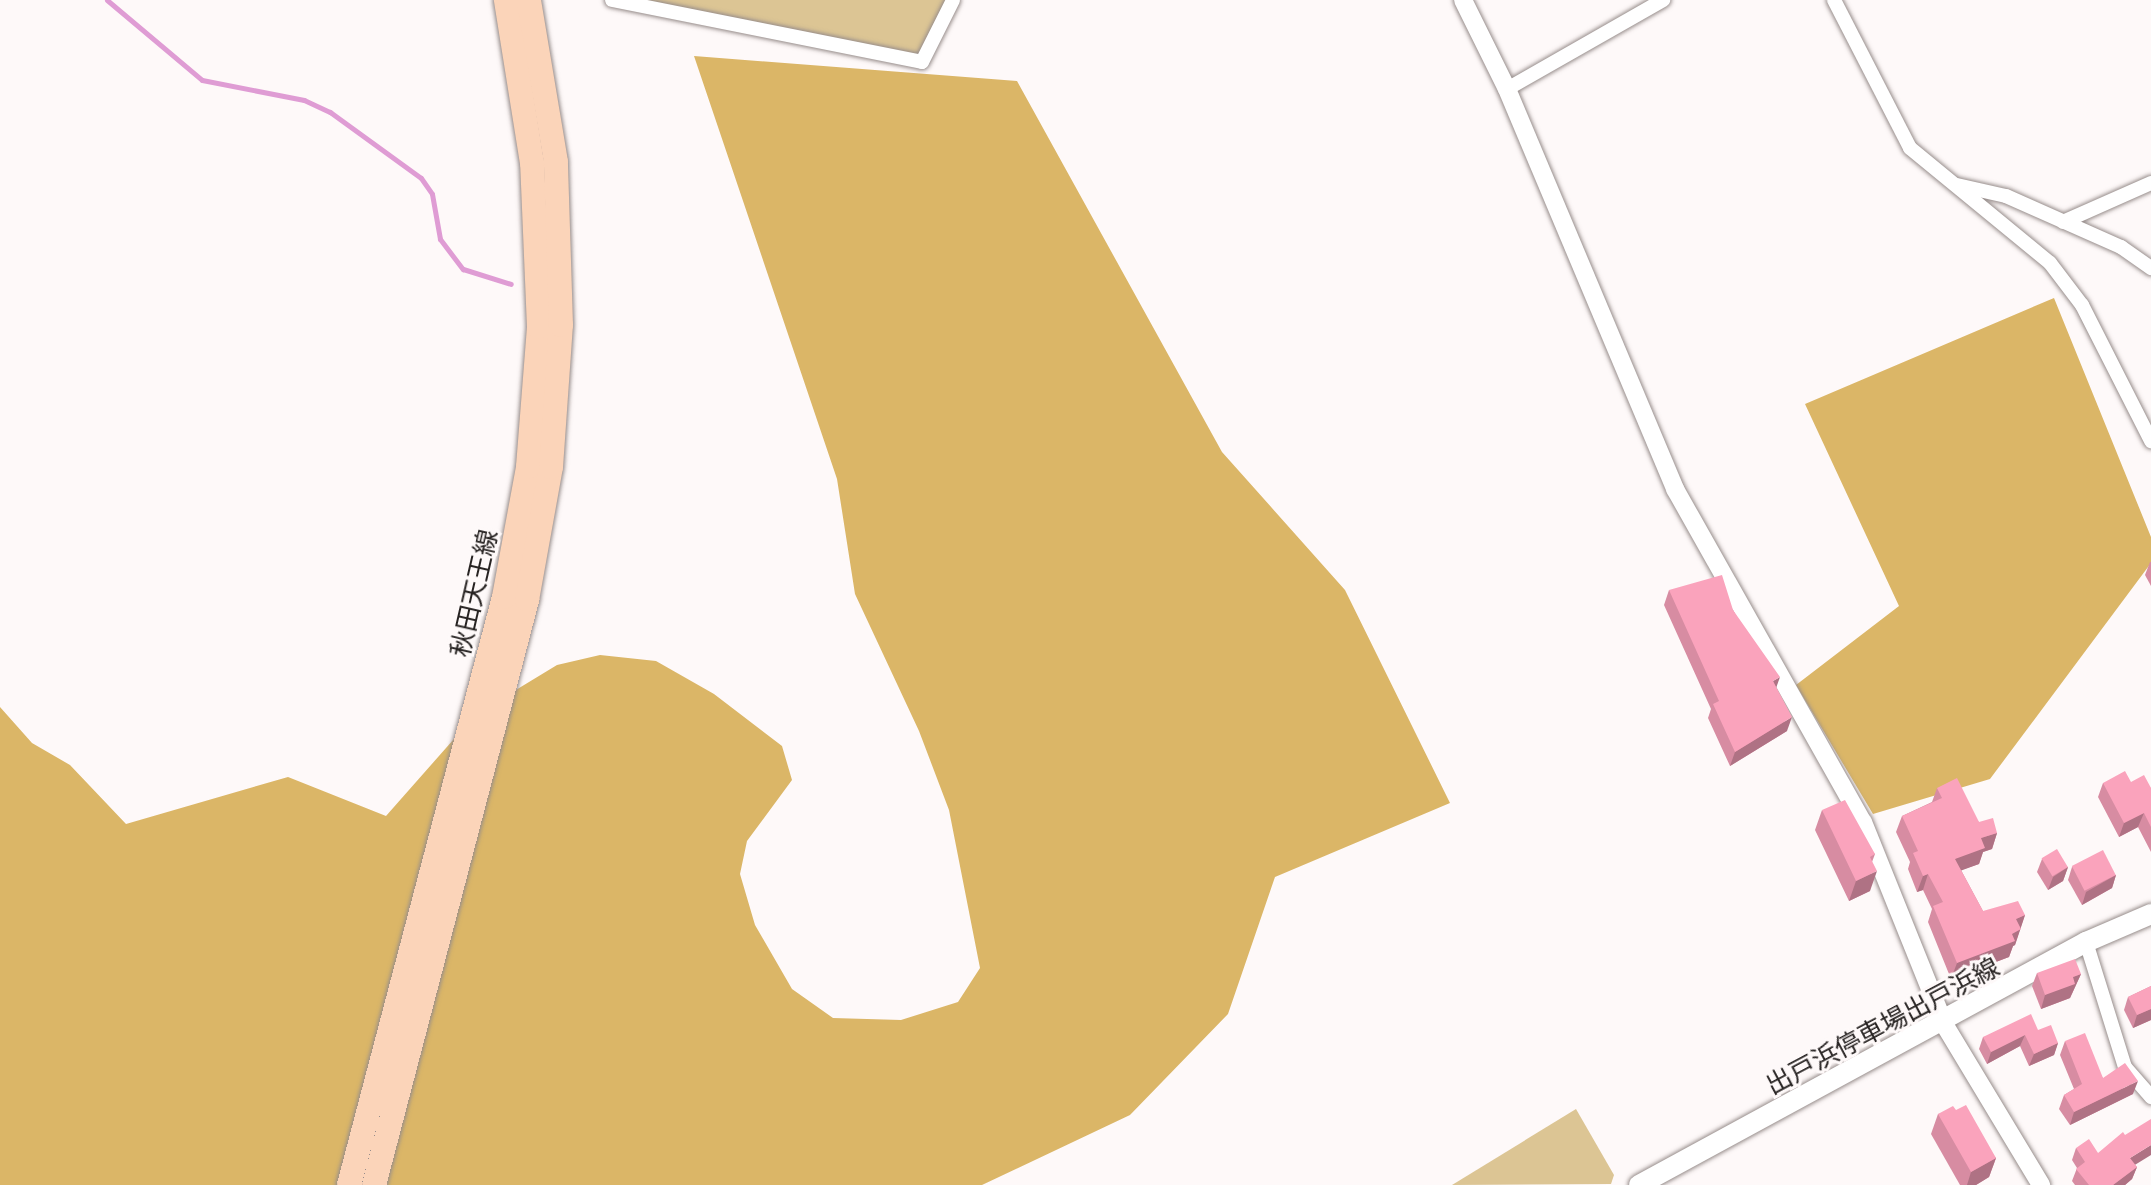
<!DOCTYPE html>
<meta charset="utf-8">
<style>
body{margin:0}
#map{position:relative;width:2151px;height:1185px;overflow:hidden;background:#fef9f9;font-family:"Exo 2","Noto Sans JP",sans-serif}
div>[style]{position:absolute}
.green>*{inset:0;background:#dcc594}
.forest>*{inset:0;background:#dbb667}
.stream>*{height:5px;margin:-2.5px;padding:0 2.5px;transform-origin:2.5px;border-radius:2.5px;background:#df9cd4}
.roads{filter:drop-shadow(0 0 2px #978d8b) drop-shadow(0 0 2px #978d8b)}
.minor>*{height:14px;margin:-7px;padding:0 7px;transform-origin:7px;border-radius:7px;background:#fff}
.tertiary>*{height:18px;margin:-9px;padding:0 9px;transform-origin:9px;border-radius:9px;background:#fff}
.secondary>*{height:20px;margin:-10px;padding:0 10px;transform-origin:10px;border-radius:10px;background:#fff}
.primary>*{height:24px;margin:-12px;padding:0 12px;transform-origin:12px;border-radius:12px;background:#fbd4b9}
.wall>*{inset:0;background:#d78ca2}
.shaded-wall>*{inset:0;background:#af7284}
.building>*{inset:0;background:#faa3bc;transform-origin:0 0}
span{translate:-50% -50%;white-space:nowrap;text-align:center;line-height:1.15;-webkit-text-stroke:6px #fef9f9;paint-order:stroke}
.street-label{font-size:26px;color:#272322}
</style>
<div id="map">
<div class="green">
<i style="clip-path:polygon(633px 0,947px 0,920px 57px)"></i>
<i style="clip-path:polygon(1576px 1109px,1614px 1175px,1611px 1184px,1452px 1185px)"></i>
</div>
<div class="forest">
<i style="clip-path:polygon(694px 56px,1017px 81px,1222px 452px,1345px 590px,1450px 803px,1275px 877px,1228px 1014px,1130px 1115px,982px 1185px,0 1185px,0 707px,32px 743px,70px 765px,126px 824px,288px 777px,386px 816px,476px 714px,557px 665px,600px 655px,656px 661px,714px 694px,782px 746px,792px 780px,747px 841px,740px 874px,755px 925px,792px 989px,833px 1018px,901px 1020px,958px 1002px,980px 968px,949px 810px,919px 731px,855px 594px,837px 479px)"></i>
<i style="clip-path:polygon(2054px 298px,2151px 537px,2151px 563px,1990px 779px,1873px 814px,1796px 685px,1899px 606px,1805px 404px)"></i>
</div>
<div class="stream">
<i style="left:107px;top:0;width:124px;rotate:40.1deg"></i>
<i style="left:202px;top:80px;width:104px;rotate:11.1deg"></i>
<i style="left:304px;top:100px;width:29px;rotate:25deg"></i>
<i style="left:330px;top:112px;width:112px;rotate:36deg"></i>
<i style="left:421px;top:178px;width:19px;rotate:55deg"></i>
<i style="left:432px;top:194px;width:46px;rotate:79.9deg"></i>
<i style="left:440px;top:239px;width:38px;rotate:53deg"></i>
<i style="left:463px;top:269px;width:50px;rotate:17.4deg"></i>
</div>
<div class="roads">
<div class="minor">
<i style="left:612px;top:0;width:316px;rotate:11.3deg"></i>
<i style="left:922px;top:62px;width:69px;rotate:-63.4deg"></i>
<i style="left:1834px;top:0;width:166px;rotate:62.8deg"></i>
<i style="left:1910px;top:148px;width:181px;rotate:39.4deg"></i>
<i style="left:2050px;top:263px;width:53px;rotate:52.7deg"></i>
<i style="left:2082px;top:305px;width:153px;rotate:63.1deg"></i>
<i style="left:1507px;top:89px;width:180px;rotate:-29.7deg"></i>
<i style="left:1957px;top:185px;width:50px;rotate:12.7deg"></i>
<i style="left:2006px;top:196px;width:126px;rotate:23.9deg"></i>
<i style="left:2121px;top:247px;width:37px;rotate:35deg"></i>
<i style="left:2063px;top:222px;width:96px;rotate:-23.9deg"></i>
<i style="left:2086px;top:942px;width:131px;rotate:72.7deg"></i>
<i style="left:2125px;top:1067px;width:40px;rotate:49deg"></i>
</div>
<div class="tertiary">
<i style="left:1463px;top:0;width:99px;rotate:63.7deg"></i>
<i style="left:1507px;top:89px;width:434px;rotate:67.2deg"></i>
<i style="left:1675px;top:489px;width:382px;rotate:60.6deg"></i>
<i style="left:1863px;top:822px;width:218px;rotate:68.1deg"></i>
<i style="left:1944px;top:1024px;width:188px;rotate:58.9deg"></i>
</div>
<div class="secondary">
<i style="left:1639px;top:1185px;width:509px;rotate:-28.53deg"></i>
<i style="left:2086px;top:942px;width:71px;rotate:-23.3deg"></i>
</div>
<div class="primary">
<i style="left:349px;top:1185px;width:608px;rotate:-75.23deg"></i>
<i style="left:504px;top:597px;width:132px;rotate:-79.5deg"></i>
<i style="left:528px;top:467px;width:140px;rotate:-85.5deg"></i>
<i style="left:539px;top:327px;width:164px;rotate:-92.4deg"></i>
<i style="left:532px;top:163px;width:165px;rotate:-99.1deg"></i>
<i style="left:374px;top:1185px;width:605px;rotate:-75.34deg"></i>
<i style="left:527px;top:600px;width:135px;rotate:-79.8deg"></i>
<i style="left:551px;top:467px;width:142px;rotate:-86deg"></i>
<i style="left:561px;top:325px;width:163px;rotate:-91.8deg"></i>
<i style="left:556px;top:162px;width:164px;rotate:-99.5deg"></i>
</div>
</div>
<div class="wall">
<i style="clip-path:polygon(2150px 562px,2151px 562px,2151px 586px,2145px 575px)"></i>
<i style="clip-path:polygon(1669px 590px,1733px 610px,1776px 688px,1787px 731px,1730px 766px,1708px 718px,1711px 709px,1664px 605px)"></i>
<i style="clip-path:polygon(2131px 782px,2151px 788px,2151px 852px,2138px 827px,2119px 837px,2098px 797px,2103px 783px)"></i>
<i style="clip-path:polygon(1937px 788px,1979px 822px,1997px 833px,1992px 849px,1983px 852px,1979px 864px,1961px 870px,1983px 911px,2025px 915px,2015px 945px,2013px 946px,2009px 957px,1951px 979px,1928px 922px,1932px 909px,1923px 890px,1917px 892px,1908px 869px,1910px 862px,1896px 832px,1902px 816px,1932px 802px)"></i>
<i style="clip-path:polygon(1822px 810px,1875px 854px,1872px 862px,1870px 891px,1849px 901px,1815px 830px)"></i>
<i style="clip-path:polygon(2042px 859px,2068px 867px,2063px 881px,2048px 890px,2037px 872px)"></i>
<i style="clip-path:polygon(2072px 867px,2116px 875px,2112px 888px,2082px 905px,2068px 880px)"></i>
<i style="clip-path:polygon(2037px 973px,2081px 974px,2070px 998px,2041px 1009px,2032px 986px)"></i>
<i style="clip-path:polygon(2151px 986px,2151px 1020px,2133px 1028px,2124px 1010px,2128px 997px)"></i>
<i style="clip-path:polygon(2038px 1030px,2058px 1043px,2054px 1055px,2029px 1066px,2020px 1046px,1987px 1064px,1979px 1049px,1983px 1037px)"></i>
<i style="clip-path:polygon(2065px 1041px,2103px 1078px,2133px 1094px,2070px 1125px,2059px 1109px,2064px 1095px,2074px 1089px,2060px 1055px)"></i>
<i style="clip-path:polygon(1956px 1110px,1996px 1158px,1989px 1177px,1976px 1185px,1960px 1185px,1931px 1134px,1938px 1114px)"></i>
<i style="clip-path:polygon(2076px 1148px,2098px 1153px,2135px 1165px,2137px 1167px,2132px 1179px,2125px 1185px,2075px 1185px,2072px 1181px,2077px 1168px,2072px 1160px)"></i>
</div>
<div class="shaded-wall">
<i style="clip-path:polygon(1780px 677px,1775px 691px,1773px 681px)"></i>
<i style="clip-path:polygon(1792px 717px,1787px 731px,1730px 766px,1735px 752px)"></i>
<i style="clip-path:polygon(2144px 813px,2138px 827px,2119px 837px,2124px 823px)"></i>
<i style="clip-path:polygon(1997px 833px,1992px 849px,1983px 852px,1979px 864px,1949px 875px,1955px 859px,1981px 838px)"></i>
<i style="clip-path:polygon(2068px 867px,2063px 881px,2048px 890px,2053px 877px)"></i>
<i style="clip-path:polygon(1877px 871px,1870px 891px,1849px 901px,1856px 881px)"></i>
<i style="clip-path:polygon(1928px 874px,1923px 890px,1917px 892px,1923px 876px)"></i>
<i style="clip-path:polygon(2116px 875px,2112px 888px,2082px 905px,2086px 892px)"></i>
<i style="clip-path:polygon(2025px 915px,2015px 945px,2013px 946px,2009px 957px,1951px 979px,1957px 963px,2016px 919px)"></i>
<i style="clip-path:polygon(2081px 974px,2070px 998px,2041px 1009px,2045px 995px,2073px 977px)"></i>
<i style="clip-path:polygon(2151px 1009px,2151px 1020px,2133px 1028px,2137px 1015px)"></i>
<i style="clip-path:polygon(2025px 1035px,2020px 1046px,1987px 1064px,1991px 1052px)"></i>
<i style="clip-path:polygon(2058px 1043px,2054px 1055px,2029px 1066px,2034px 1054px)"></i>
<i style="clip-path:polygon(2138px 1081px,2133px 1094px,2070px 1125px,2074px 1112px)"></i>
<i style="clip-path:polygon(2151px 1145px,2151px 1155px,2125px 1171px,2130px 1158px)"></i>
<i style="clip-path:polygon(1996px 1158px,1989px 1177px,1976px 1185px,1967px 1185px,1971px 1172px)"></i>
<i style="clip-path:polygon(2137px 1167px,2132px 1179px,2125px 1185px,2113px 1185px)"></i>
</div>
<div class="building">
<i style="clip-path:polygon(1722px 575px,1733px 610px,1780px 677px,1773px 681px,1792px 717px,1735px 752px,1713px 704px,1719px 701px,1669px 590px)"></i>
<i style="clip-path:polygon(2125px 771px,2131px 782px,2144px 775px,2151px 788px,2151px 827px,2144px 813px,2124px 823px,2103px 783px)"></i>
<i style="clip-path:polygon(1957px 778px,1979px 822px,1993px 818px,1997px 833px,1981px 838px,1985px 848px,1955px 859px,1983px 911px,2018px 901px,2025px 915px,2016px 919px,2021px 929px,2012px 934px,2015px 941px,1957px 963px,1933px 906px,1943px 902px,1928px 874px,1923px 876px,1913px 853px,1918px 851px,1902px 816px,1942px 798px,1937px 788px)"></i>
<i style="clip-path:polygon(1845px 800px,1875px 854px,1870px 857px,1877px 871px,1856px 881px,1822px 810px)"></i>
<i style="left:2057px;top:849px;width:21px;height:18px;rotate:59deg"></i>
<i style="left:2103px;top:850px;width:28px;height:35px;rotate:63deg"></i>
<i style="clip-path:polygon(2075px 959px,2081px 974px,2073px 977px,2075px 984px,2045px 995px,2037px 973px)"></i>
<i style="clip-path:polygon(2151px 986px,2151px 1009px,2137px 1015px,2128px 997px)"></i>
<i style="clip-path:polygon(2031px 1014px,2038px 1030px,2051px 1025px,2058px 1043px,2034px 1054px,2025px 1035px,1991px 1052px,1983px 1037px)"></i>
<i style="clip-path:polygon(2085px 1033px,2103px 1078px,2125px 1063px,2138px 1081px,2074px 1112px,2064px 1095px,2082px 1084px,2065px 1041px)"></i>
<i style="clip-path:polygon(1966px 1105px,1996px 1158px,1971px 1172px,1938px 1114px,1953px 1106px,1956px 1110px)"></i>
<i style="clip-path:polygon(2151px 1119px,2151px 1145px,2130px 1158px,2137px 1167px,2113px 1185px,2089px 1185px,2076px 1169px,2085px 1162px,2076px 1148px,2089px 1139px,2098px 1153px,2123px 1132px,2125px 1135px)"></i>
</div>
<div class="street-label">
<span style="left:473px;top:593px;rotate:-77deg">秋田天王線</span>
<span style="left:1882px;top:1025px;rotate:-28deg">出戸浜停車場出戸浜線</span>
</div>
</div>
